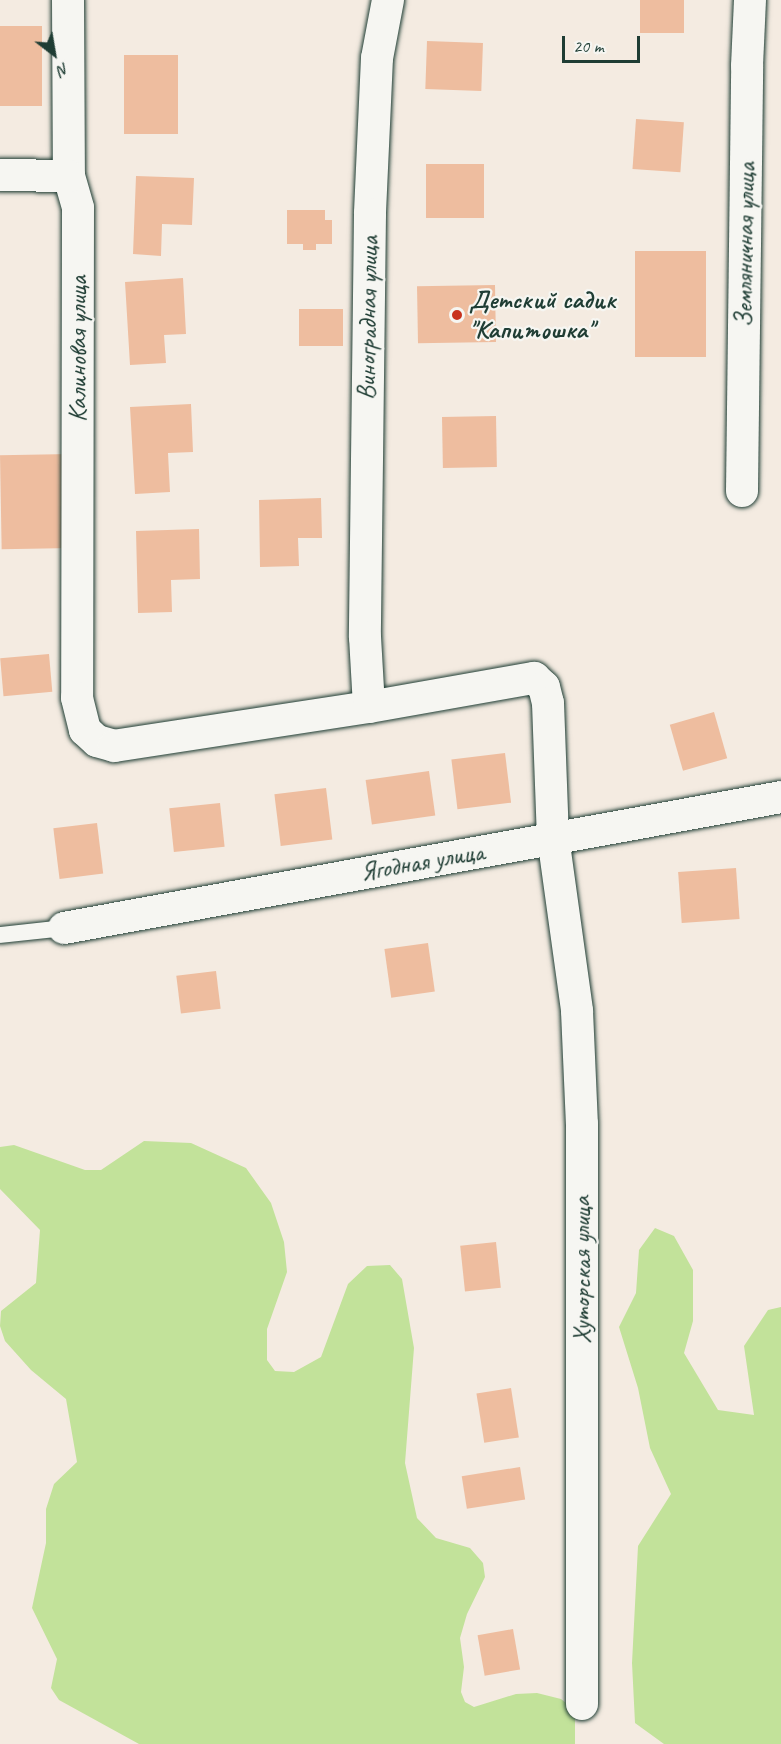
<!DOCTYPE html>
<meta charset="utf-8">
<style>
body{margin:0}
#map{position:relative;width:781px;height:1744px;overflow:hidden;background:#f4ebe1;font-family:Caveat,sans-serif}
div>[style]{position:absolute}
.green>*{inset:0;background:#c2e29a}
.building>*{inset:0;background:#eebd9f;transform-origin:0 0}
.roads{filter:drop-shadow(0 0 2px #1f3d34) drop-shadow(0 0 2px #1f3d34)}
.service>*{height:16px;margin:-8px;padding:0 8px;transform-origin:8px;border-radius:8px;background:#f6f6f2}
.minor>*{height:32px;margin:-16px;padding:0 16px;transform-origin:16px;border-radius:16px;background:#f6f6f2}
.dots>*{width:16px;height:16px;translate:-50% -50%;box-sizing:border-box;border:3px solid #f6f6f2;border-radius:50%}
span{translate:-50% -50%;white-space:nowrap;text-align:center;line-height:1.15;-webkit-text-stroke:4.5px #f6f6f2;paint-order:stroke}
.street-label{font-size:26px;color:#1f3d34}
.poi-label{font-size:26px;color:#1f3d34;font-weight:700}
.left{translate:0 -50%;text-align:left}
.north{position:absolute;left:24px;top:24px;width:60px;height:60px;-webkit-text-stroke:4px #f6f6f2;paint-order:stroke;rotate:149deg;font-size:16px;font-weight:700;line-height:24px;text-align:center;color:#1f3d34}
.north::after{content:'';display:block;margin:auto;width:21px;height:27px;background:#1f3d34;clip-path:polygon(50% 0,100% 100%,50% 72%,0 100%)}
.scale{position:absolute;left:562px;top:36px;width:78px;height:27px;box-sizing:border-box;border:3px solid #1f3d34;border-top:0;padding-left:8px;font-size:18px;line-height:21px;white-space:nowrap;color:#1f3d34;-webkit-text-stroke:4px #f6f6f2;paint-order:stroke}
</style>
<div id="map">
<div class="green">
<i style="clip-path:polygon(144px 1141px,191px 1143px,246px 1168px,271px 1203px,284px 1242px,287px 1272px,267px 1329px,267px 1360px,275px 1371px,294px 1372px,321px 1357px,348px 1284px,367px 1266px,390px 1265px,402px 1279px,414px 1348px,405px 1463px,417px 1518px,436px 1538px,470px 1548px,483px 1563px,485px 1577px,467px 1614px,460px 1638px,464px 1667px,461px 1692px,465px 1702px,474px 1707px,516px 1694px,537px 1693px,561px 1699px,571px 1707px,575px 1717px,575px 1744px,139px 1744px,59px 1700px,51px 1688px,57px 1659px,32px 1608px,46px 1543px,46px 1509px,54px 1484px,77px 1462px,66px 1399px,31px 1370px,5px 1341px,0 1326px,1px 1311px,36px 1283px,40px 1230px,0 1189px,0 1147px,14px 1145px,85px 1170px,101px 1170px)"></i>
<i style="clip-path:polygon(655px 1228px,674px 1236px,693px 1270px,693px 1321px,684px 1353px,718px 1410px,754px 1415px,744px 1346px,768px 1310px,781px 1307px,781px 1744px,664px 1744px,635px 1723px,632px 1663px,638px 1546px,671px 1494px,650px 1448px,638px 1388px,619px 1327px,636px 1293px,639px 1250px)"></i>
</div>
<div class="building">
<i style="left:640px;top:0;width:44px;height:33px"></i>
<i style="left:0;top:26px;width:42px;height:80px"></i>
<i style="left:427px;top:41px;width:56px;height:48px;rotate:2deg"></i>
<i style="left:124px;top:55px;width:54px;height:79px"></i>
<i style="left:636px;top:119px;width:48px;height:50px;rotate:4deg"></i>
<i style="left:426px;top:164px;width:58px;height:54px"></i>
<i style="clip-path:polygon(136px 176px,194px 178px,192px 225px,162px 224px,161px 256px,133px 254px)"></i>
<i style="clip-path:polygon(287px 210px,325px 210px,325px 220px,332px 220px,332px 244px,316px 244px,316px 250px,303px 250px,303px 244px,287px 244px)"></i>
<i style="left:635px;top:251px;width:71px;height:106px"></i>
<i style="clip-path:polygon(183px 278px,186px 334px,164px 335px,166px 363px,130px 365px,125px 282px)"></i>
<i style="left:495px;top:285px;width:57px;height:78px;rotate:89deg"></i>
<i style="left:299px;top:309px;width:44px;height:37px"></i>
<i style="clip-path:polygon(191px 404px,193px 452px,168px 453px,170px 492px,135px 494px,130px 407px)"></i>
<i style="left:496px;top:416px;width:51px;height:54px;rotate:89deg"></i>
<i style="left:71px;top:454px;width:94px;height:71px;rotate:89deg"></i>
<i style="clip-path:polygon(321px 498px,322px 538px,298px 538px,299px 566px,260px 567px,259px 500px)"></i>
<i style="clip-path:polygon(199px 529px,200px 579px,171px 580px,172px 612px,138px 613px,136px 531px)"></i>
<i style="left:49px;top:654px;width:38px;height:49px;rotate:85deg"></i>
<i style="left:714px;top:712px;width:48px;height:46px;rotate:74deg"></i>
<i style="left:505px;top:753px;width:50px;height:54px;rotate:83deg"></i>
<i style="left:429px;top:771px;width:45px;height:64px;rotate:82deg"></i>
<i style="left:326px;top:788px;width:52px;height:52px;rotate:83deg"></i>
<i style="left:220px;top:803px;width:44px;height:51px;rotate:84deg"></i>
<i style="left:97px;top:823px;width:51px;height:44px;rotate:83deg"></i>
<i style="left:736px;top:868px;width:51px;height:58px;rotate:86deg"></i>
<i style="left:428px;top:943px;width:49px;height:44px;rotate:82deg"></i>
<i style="left:216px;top:971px;width:38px;height:40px;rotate:83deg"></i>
<i style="left:496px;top:1242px;width:46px;height:36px;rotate:84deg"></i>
<i style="left:511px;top:1388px;width:50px;height:35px;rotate:81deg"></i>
<i style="left:520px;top:1467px;width:33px;height:59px;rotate:81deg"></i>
<i style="left:513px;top:1629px;width:41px;height:36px;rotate:80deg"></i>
</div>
<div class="roads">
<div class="service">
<i style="left:0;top:935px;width:64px;rotate:-6.2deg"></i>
</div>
<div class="minor">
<i style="left:68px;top:0;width:176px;rotate:89.7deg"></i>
<i style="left:69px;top:176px;width:33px;rotate:74deg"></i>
<i style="left:78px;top:208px;width:490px;rotate:90.1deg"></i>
<i style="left:77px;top:698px;width:33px;rotate:76deg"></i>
<i style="left:85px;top:730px;width:16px;rotate:43deg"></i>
<i style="left:97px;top:741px;width:18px;rotate:16deg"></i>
<i style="left:114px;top:746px;width:258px;rotate:-8.7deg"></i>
<i style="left:388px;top:0;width:59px;rotate:100.7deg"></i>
<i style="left:377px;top:58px;width:156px;rotate:92.6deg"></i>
<i style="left:370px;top:214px;width:423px;rotate:90.7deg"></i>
<i style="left:365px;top:637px;width:70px;rotate:86.7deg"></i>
<i style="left:369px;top:707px;width:168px;rotate:-10deg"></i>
<i style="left:534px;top:678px;width:13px;rotate:42deg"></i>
<i style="left:544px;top:687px;width:16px;rotate:76deg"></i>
<i style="left:548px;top:703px;width:134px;rotate:87.9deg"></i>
<i style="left:553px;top:837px;width:176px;rotate:82.1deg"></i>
<i style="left:577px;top:1011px;width:113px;rotate:87.5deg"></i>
<i style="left:582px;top:1124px;width:580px;rotate:90deg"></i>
<i style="left:0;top:175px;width:69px;rotate:0.8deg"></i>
<i style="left:742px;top:491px;width:425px;rotate:-89.3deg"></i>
<i style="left:747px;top:66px;width:66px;rotate:-87.4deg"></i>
<i style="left:64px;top:928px;width:729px;rotate:-10.35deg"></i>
</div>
</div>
<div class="dots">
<i style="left:457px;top:315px;background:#c8321e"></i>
</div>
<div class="street-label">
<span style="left:745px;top:245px;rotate:-89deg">Земляничная улица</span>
<span style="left:368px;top:318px;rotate:-89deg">Виноградная улица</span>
<span style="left:78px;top:349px;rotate:-90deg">Калиновая улица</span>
<span style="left:422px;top:862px;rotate:-10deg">Ягодная улица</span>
<span style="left:582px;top:1270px;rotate:-90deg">Хуторская улица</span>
</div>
<div class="poi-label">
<span class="left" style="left:469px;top:315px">Детский садик<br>"Капитошка"</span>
</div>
<div class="north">N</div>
<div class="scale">20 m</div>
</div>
